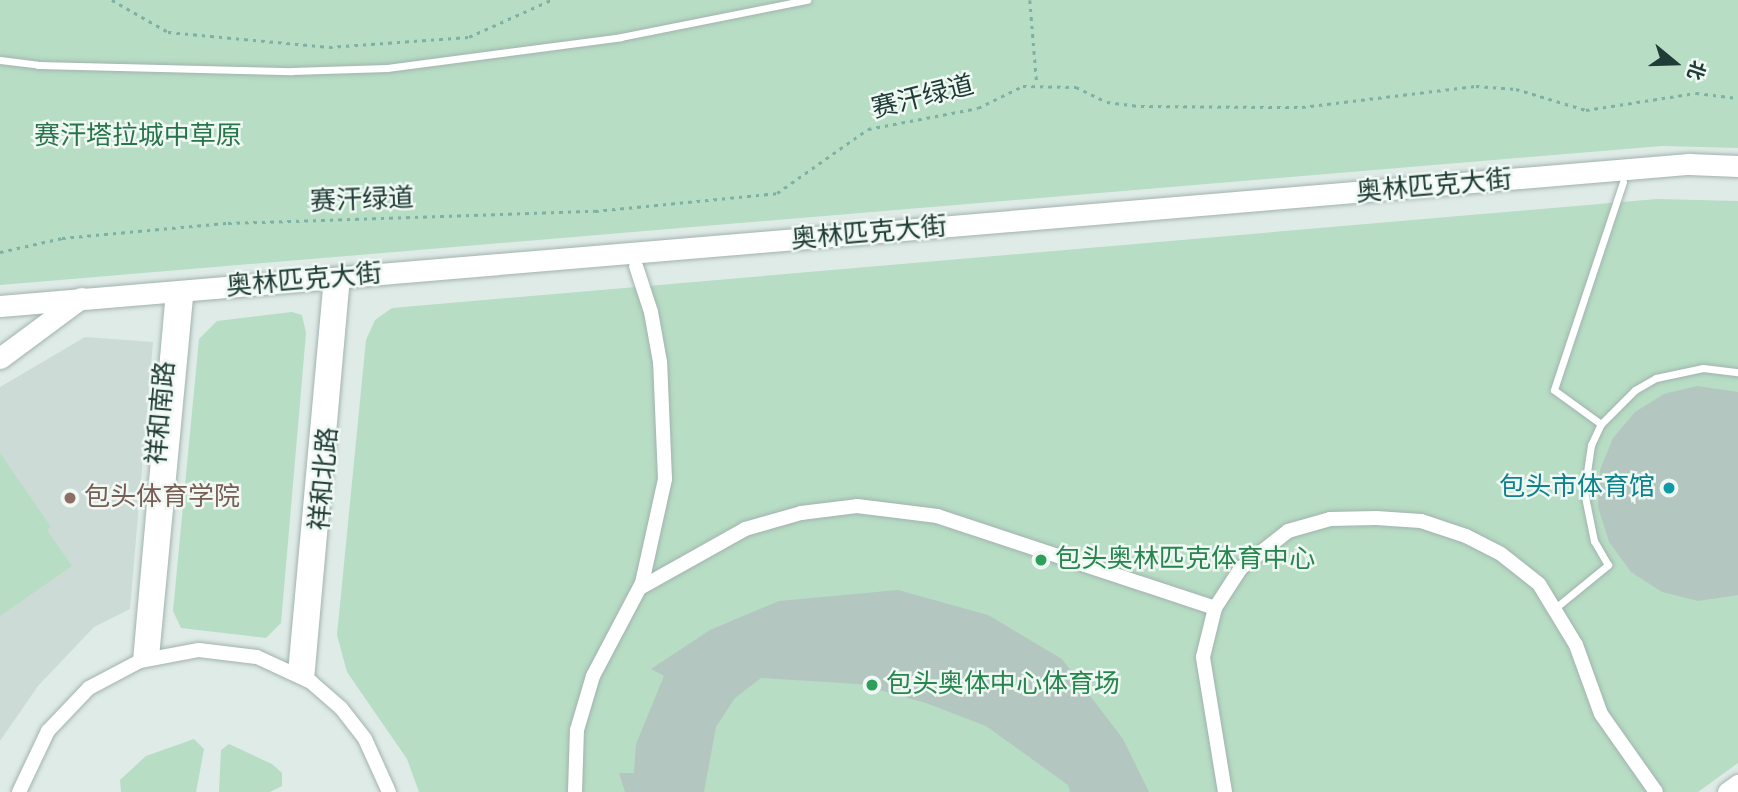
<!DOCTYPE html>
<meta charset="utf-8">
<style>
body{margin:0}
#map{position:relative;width:1738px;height:792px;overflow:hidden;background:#dfebe7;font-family:"Alegreya Sans","Noto Sans SC",sans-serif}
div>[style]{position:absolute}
.built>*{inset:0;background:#cddbd6}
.green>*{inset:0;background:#b7ddc4}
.building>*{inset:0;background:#b4c6c0}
.path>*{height:2.5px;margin-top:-1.25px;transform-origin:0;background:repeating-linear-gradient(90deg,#7eb0a4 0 3.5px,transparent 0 8.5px)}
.roads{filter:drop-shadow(0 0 2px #a2b3ae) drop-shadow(0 0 2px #a2b3ae)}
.service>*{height:7px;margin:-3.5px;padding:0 3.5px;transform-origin:3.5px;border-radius:3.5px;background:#fff}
.minor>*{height:14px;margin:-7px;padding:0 7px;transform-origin:7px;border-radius:7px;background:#fff}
.tertiary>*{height:18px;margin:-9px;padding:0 9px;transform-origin:9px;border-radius:9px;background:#fff}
.secondary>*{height:21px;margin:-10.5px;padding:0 10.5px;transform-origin:10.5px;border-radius:10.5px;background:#fff}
.dots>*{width:19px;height:19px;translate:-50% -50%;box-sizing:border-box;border:4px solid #f0f8f4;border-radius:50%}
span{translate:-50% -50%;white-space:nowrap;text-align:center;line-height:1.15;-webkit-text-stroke:5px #f0f8f4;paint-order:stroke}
.street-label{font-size:26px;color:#203c36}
.park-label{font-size:26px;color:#28744b}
.culture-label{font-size:26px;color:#0d838f}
.right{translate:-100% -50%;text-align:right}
.education-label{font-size:26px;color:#785e54}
.left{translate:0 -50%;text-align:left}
.leisure-label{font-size:26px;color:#27864d}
.north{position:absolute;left:1640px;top:28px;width:70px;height:70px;-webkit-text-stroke:5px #f0f8f4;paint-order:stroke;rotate:109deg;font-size:19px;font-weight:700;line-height:28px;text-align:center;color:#203c36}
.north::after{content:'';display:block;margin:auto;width:24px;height:32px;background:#203c36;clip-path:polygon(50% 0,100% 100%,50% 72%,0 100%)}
</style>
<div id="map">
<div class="built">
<i style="clip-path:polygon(85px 337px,153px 342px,130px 609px,94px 627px,38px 686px,0 741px,0 387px)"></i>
</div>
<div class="green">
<i style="clip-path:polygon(0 0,1738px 0,1738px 148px,1662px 146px,0 285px)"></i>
<i style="clip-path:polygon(1657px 199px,1738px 201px,1738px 763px,1698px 792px,419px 792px,407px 759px,347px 672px,337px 635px,366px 340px,375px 320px,392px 308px)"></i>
<i style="clip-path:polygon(292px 312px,302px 315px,306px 333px,281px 623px,266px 638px,181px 628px,173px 611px,199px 339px,217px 321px)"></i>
<i style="clip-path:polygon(0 453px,51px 527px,47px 530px,72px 566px,0 616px)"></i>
<i style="clip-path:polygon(194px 739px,204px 749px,196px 792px,121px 792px,120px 780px,146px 756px)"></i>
<i style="clip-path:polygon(229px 744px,272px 764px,282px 773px,282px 786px,270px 792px,219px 792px,221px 750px)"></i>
</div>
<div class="building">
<i style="clip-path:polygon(1697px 386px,1738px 392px,1738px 595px,1698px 601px,1662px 592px,1631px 572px,1609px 542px,1598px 507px,1600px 470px,1613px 438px,1635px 412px,1664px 394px)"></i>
<i style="clip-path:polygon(898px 590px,988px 615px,1062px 659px,1123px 739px,1149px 792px,1070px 792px,1068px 785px,986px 726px,926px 703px,858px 684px,761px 678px,735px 698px,716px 727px,704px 792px,625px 792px,619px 773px,634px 773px,636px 744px,664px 676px,651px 669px,710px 630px,779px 601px)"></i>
</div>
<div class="path">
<i style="left:112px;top:0;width:64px;rotate:29.7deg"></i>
<i style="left:168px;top:32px;width:162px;rotate:5.3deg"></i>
<i style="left:329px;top:47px;width:140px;rotate:-4.1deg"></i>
<i style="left:469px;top:37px;width:90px;rotate:-24.3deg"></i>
<i style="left:1030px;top:0;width:85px;rotate:85.3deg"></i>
<i style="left:0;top:252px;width:64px;rotate:-12.7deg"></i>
<i style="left:62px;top:238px;width:167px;rotate:-5.2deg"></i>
<i style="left:228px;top:223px;width:367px;rotate:-1.9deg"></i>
<i style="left:595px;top:211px;width:183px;rotate:-5.6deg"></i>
<i style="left:777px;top:193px;width:111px;rotate:-35.1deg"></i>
<i style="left:868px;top:129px;width:112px;rotate:-10.8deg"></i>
<i style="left:978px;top:108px;width:50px;rotate:-26.1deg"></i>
<i style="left:1023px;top:86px;width:53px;rotate:1.1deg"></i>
<i style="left:1076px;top:87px;width:34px;rotate:26deg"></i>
<i style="left:1107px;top:102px;width:34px;rotate:7deg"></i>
<i style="left:1141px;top:106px;width:161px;rotate:0.4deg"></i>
<i style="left:1302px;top:107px;width:175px;rotate:-6.9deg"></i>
<i style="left:1476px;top:86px;width:40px;rotate:4.3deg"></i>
<i style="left:1516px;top:89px;width:73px;rotate:16.7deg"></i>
<i style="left:1586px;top:110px;width:111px;rotate:-8.8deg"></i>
<i style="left:1696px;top:93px;width:42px;rotate:6.8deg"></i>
</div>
<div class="roads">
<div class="service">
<i style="left:0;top:60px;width:38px;rotate:7deg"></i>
<i style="left:38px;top:65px;width:254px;rotate:1.4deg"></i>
<i style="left:292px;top:71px;width:95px;rotate:-1.8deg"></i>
<i style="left:387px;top:68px;width:236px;rotate:-7.5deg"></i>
<i style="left:621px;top:37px;width:190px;rotate:-11.3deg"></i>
<i style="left:1623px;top:182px;width:219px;rotate:108.4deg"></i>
<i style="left:1554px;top:390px;width:58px;rotate:35.9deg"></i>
<i style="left:1601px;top:424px;width:48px;rotate:-45deg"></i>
<i style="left:1635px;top:390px;width:24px;rotate:-30deg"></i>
<i style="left:1656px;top:378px;width:48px;rotate:-12deg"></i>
<i style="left:1703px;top:368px;width:35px;rotate:7deg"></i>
<i style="left:1554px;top:609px;width:70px;rotate:-39.2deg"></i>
<i style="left:1608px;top:565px;width:28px;rotate:-120deg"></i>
<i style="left:1594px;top:541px;width:50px;rotate:-101.5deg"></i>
<i style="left:1584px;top:492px;width:48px;rotate:-81.5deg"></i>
<i style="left:1591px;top:445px;width:23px;rotate:-65deg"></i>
</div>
<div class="minor">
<i style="left:640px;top:588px;width:120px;rotate:-29.3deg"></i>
<i style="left:745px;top:529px;width:58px;rotate:-15.9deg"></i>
<i style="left:801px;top:513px;width:56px;rotate:-7.1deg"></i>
<i style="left:857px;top:506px;width:81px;rotate:7.1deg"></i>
<i style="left:937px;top:516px;width:293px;rotate:18.3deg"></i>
<i style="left:152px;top:657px;width:369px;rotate:-84.6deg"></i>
<i style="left:140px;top:661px;width:371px;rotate:-84.9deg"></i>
<i style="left:295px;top:673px;width:396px;rotate:-84.8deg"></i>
<i style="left:307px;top:680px;width:404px;rotate:-84.9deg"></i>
<i style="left:19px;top:792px;width:68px;rotate:-64.6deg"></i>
<i style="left:48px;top:731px;width:59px;rotate:-46.4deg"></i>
<i style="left:89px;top:688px;width:58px;rotate:-27.9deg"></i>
<i style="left:140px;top:661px;width:60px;rotate:-10.6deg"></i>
<i style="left:199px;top:650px;width:58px;rotate:6.9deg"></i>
<i style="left:257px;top:657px;width:60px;rotate:24.8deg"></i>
<i style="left:311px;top:682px;width:40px;rotate:41deg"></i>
<i style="left:341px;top:708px;width:39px;rotate:52deg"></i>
<i style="left:365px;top:739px;width:58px;rotate:65.6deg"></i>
<i style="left:575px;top:792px;width:62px;rotate:-88.2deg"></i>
<i style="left:577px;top:730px;width:56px;rotate:-73.5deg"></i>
<i style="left:593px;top:676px;width:105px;rotate:-62.2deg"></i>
<i style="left:642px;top:583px;width:107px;rotate:-77.5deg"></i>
<i style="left:665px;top:479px;width:117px;rotate:-92.4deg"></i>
<i style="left:660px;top:362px;width:51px;rotate:-100.2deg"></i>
<i style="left:651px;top:312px;width:48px;rotate:-108.1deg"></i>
<i style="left:1225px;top:792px;width:137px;rotate:-99.3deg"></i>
<i style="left:1203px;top:657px;width:50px;rotate:-76.2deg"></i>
<i style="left:1215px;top:608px;width:48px;rotate:-57deg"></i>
<i style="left:1241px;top:568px;width:60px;rotate:-38.2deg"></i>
<i style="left:1288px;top:531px;width:44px;rotate:-15.9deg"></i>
<i style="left:1330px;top:519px;width:46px;rotate:-1.2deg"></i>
<i style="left:1376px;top:518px;width:45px;rotate:3.8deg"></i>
<i style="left:1421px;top:521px;width:47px;rotate:18.4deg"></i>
<i style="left:1466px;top:536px;width:39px;rotate:27deg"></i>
<i style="left:1501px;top:554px;width:48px;rotate:38.3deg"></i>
<i style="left:1539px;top:584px;width:71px;rotate:58.8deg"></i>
<i style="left:1576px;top:645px;width:73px;rotate:70.1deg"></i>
<i style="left:1601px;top:714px;width:95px;rotate:54.8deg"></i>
</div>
<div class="tertiary">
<i style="left:1727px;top:792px;width:14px;rotate:-36deg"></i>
</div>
<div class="secondary">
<i style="left:0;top:306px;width:1695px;rotate:-4.81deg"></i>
<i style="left:1689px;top:164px;width:49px;rotate:2.3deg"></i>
<i style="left:0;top:358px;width:101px;rotate:-36.5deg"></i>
</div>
</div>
<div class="dots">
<i style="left:1669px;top:488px;background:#0f9aa8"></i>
<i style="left:70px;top:498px;background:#8d6e63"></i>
<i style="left:1041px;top:560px;background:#2e9e5b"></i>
<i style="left:872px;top:685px;background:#2e9e5b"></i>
</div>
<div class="street-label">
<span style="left:923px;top:98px;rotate:-14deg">赛汗绿道</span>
<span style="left:1434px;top:187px;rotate:-5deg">奥林匹克大街</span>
<span style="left:362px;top:201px;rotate:-2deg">赛汗绿道</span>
<span style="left:869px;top:234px;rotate:-5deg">奥林匹克大街</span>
<span style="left:304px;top:281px;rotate:-5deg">奥林匹克大街</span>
<span style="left:162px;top:413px;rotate:-85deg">祥和南路</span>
<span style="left:325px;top:479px;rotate:-85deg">祥和北路</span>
</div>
<div class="park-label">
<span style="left:138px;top:137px">赛汗塔拉城中草原</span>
</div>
<div class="culture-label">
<span class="right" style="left:1655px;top:488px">包头市体育馆</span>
</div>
<div class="education-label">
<span class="left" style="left:84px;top:498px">包头体育学院</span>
</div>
<div class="leisure-label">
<span class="left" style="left:1055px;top:560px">包头奥林匹克体育中心</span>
<span class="left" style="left:886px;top:685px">包头奥体中心体育场</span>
</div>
<div class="north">北</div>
</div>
